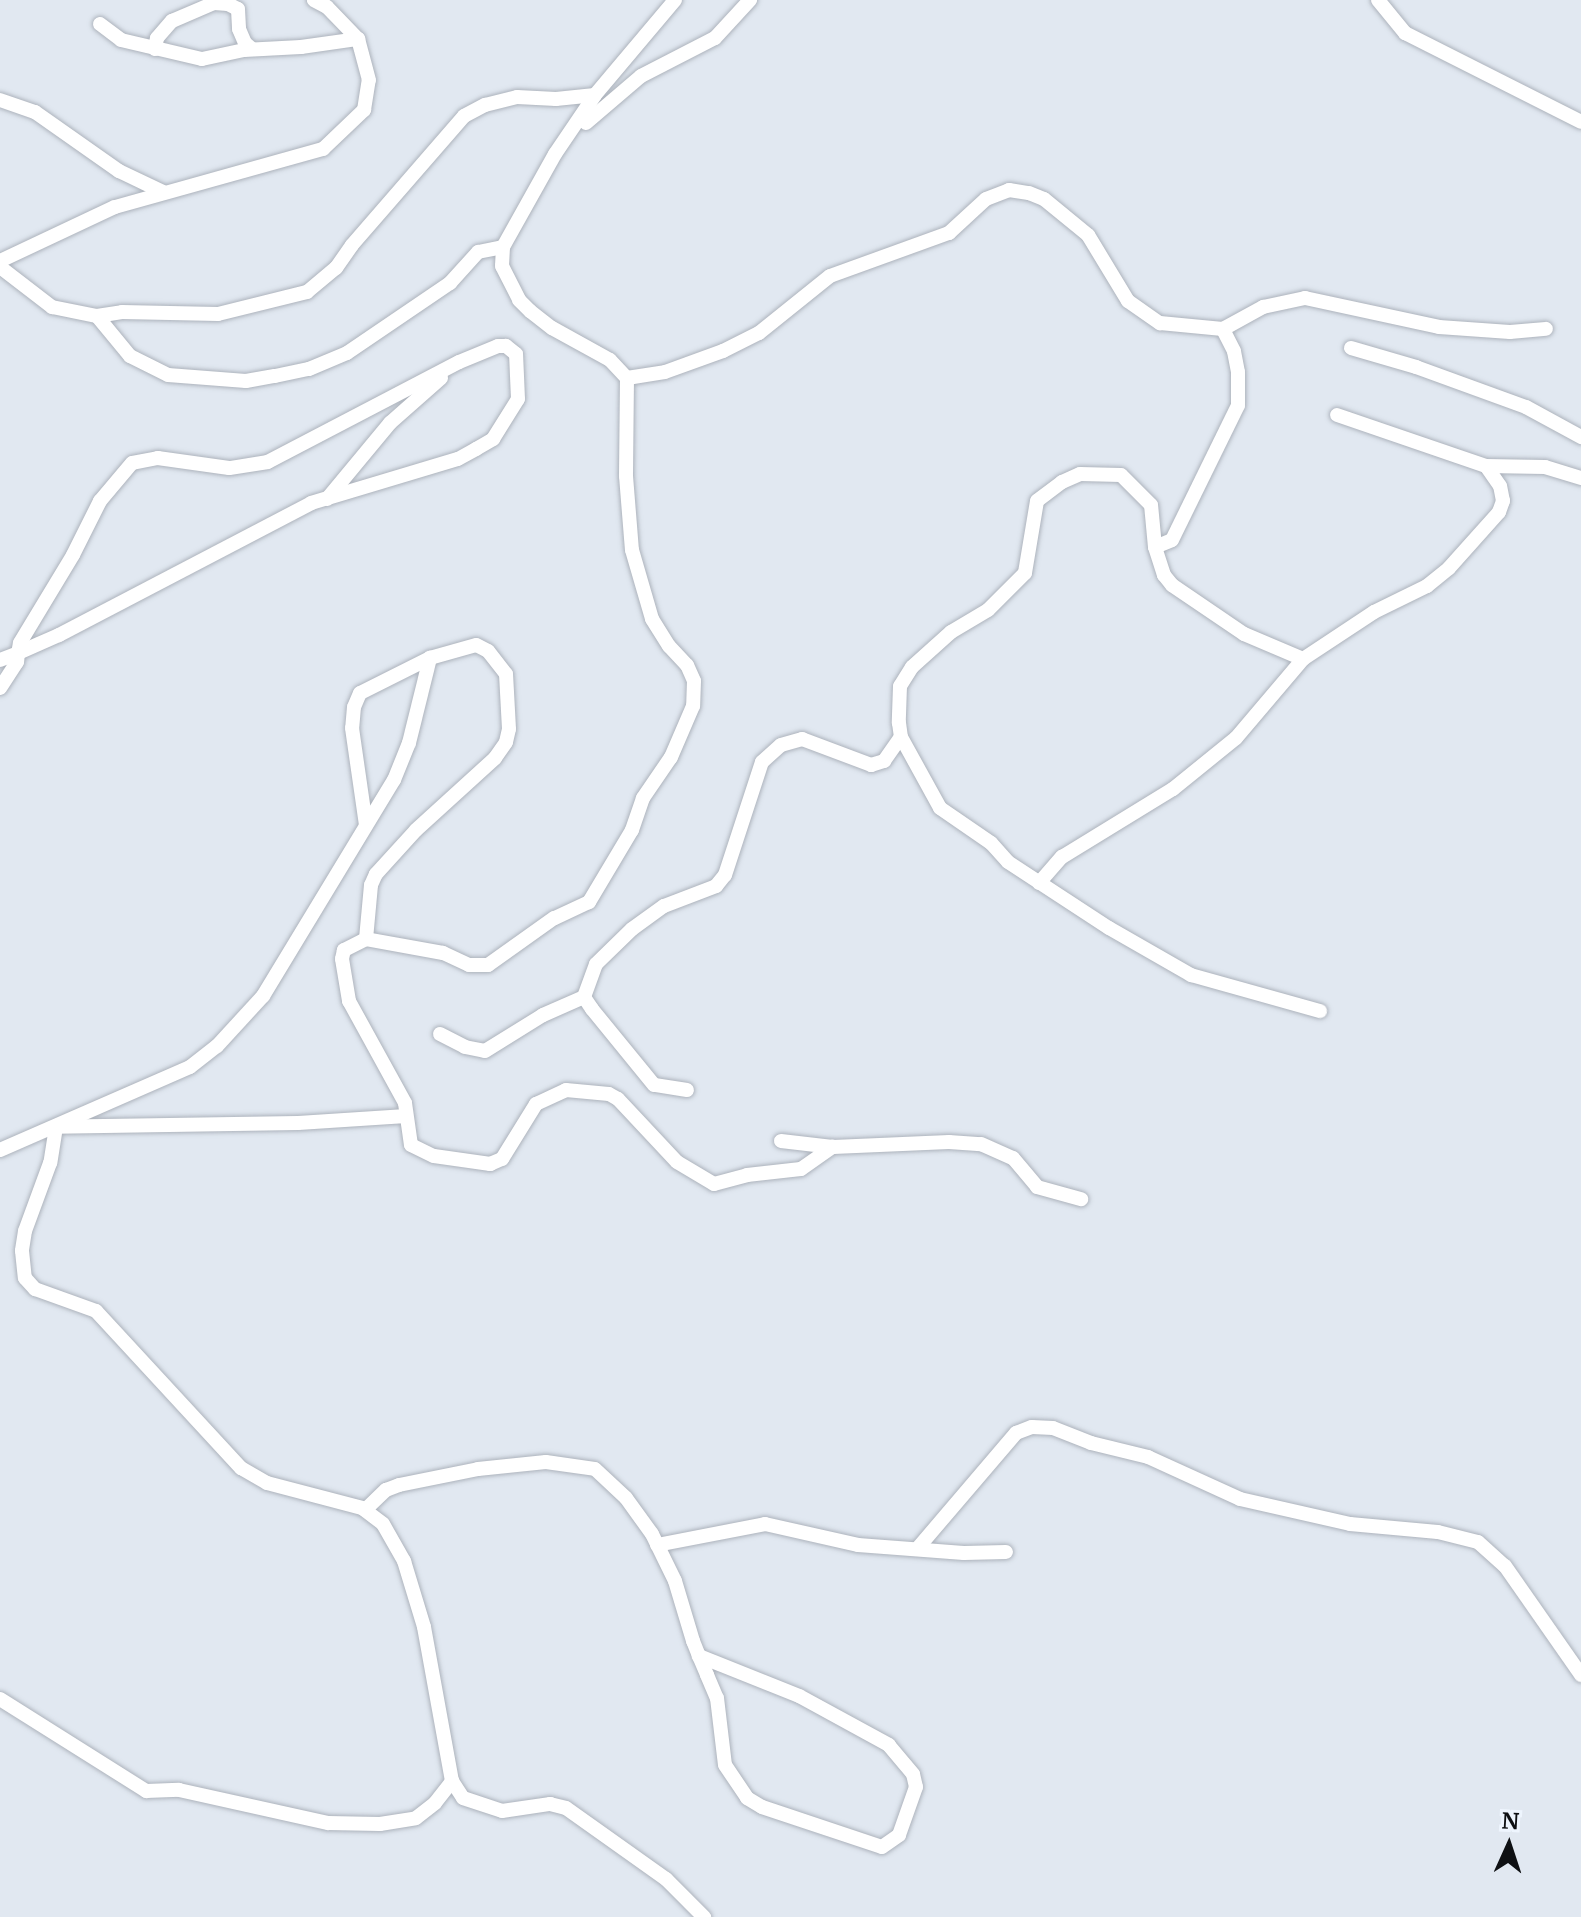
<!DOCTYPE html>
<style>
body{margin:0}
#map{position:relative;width:1581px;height:1917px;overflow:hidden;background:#e1e8f1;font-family:Merriweather,serif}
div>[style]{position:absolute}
.roads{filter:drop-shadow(0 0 2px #adb3bc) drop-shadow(0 0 2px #adb3bc)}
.minor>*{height:14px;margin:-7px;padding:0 7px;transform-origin:7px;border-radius:7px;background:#fff}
span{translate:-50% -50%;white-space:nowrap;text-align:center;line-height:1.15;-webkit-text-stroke:6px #eef5fe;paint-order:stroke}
.north{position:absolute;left:1469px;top:1805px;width:80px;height:80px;-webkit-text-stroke:6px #eef5fe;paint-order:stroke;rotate:3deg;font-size:22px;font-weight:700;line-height:32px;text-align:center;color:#0e1013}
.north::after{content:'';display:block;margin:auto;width:28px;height:36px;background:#0e1013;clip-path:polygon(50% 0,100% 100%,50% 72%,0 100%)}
</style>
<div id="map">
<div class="roads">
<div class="minor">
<i style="left:675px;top:0;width:124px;rotate:130.1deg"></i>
<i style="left:595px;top:95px;width:71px;rotate:124.1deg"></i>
<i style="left:555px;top:154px;width:107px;rotate:119.2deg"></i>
<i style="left:503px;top:247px;width:19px;rotate:93deg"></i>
<i style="left:502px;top:266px;width:38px;rotate:63deg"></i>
<i style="left:519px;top:300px;width:16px;rotate:45deg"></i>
<i style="left:530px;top:311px;width:28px;rotate:38deg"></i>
<i style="left:552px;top:328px;width:66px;rotate:28.9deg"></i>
<i style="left:610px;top:360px;width:25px;rotate:47deg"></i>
<i style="left:627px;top:378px;width:98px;rotate:90.6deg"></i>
<i style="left:626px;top:476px;width:74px;rotate:85.4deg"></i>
<i style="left:632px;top:550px;width:72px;rotate:73.8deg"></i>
<i style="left:652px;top:619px;width:32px;rotate:58deg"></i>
<i style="left:669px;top:646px;width:26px;rotate:47deg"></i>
<i style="left:687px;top:665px;width:17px;rotate:66deg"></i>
<i style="left:694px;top:681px;width:25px;rotate:92deg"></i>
<i style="left:693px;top:706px;width:56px;rotate:113.3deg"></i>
<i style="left:671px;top:757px;width:50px;rotate:124.3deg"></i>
<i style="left:643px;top:798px;width:34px;rotate:109deg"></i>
<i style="left:632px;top:830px;width:84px;rotate:120.8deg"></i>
<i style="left:589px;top:902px;width:38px;rotate:155deg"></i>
<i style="left:554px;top:918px;width:81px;rotate:144.5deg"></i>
<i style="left:488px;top:965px;width:19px;rotate:180deg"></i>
<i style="left:469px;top:965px;width:29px;rotate:-155deg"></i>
<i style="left:443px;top:953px;width:78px;rotate:-169.7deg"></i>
<i style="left:366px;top:939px;width:25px;rotate:153deg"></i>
<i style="left:344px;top:950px;width:9px;rotate:103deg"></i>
<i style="left:342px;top:959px;width:43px;rotate:80.5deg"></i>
<i style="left:349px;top:1001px;width:116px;rotate:61.2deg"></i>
<i style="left:405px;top:1103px;width:42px;rotate:81.9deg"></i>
<i style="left:411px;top:1145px;width:25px;rotate:26deg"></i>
<i style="left:434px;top:1156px;width:57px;rotate:8.1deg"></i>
<i style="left:490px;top:1164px;width:13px;rotate:-23deg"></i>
<i style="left:502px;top:1159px;width:65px;rotate:-58.3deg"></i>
<i style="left:536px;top:1104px;width:33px;rotate:-25deg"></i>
<i style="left:566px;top:1090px;width:43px;rotate:5.3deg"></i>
<i style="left:609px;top:1094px;width:10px;rotate:29deg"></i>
<i style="left:618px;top:1099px;width:86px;rotate:46.9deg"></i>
<i style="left:677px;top:1162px;width:43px;rotate:30.7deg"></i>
<i style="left:714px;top:1184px;width:34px;rotate:-15deg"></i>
<i style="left:747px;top:1175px;width:54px;rotate:-6.3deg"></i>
<i style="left:801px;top:1169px;width:39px;rotate:-35deg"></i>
<i style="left:1378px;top:0;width:43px;rotate:50.7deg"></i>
<i style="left:1405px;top:33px;width:197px;rotate:26.8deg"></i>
<i style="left:100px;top:24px;width:26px;rotate:37deg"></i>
<i style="left:121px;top:40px;width:83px;rotate:13.2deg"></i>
<i style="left:202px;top:59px;width:43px;rotate:-12.1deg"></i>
<i style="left:244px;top:50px;width:57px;rotate:-3deg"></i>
<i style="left:301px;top:47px;width:58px;rotate:-8deg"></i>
<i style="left:155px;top:49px;width:11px;rotate:-80deg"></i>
<i style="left:157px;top:38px;width:23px;rotate:-49deg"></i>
<i style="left:172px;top:21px;width:46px;rotate:-23.2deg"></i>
<i style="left:214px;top:3px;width:14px;rotate:4deg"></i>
<i style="left:228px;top:4px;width:11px;rotate:27deg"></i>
<i style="left:238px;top:9px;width:20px;rotate:87deg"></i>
<i style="left:239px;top:29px;width:15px;rotate:67deg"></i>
<i style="left:245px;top:43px;width:9px;rotate:41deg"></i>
<i style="left:0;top:100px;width:37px;rotate:19deg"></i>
<i style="left:35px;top:112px;width:103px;rotate:35.1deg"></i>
<i style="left:119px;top:171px;width:49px;rotate:25.5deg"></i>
<i style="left:586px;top:123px;width:72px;rotate:-40.5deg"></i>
<i style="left:641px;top:76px;width:83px;rotate:-27.2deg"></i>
<i style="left:715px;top:38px;width:52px;rotate:-47.4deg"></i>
<i style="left:0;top:261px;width:127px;rotate:-25.2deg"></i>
<i style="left:115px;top:207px;width:216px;rotate:-15.6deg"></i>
<i style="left:323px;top:149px;width:57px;rotate:-43.6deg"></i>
<i style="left:364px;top:110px;width:30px;rotate:-81deg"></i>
<i style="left:369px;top:80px;width:42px;rotate:-105deg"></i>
<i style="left:358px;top:39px;width:45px;rotate:-134.1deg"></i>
<i style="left:327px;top:7px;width:15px;rotate:-152deg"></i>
<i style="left:0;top:267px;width:66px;rotate:37.6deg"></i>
<i style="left:52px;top:307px;width:46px;rotate:11.3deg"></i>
<i style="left:97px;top:316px;width:25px;rotate:-9deg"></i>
<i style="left:122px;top:312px;width:96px;rotate:1.2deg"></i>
<i style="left:218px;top:314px;width:92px;rotate:-13.9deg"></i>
<i style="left:307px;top:292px;width:38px;rotate:-40deg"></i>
<i style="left:336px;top:268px;width:28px;rotate:-55deg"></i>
<i style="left:352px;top:245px;width:171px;rotate:-49deg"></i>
<i style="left:464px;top:116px;width:24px;rotate:-28deg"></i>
<i style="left:485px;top:105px;width:33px;rotate:-14deg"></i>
<i style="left:517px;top:97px;width:39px;rotate:3deg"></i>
<i style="left:556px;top:99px;width:39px;rotate:-6deg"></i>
<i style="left:97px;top:316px;width:52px;rotate:50.5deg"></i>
<i style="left:130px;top:356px;width:42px;rotate:26.6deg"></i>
<i style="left:168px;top:375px;width:78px;rotate:4.4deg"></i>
<i style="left:246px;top:381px;width:29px;rotate:-10deg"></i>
<i style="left:275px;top:376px;width:35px;rotate:-12deg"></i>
<i style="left:309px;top:369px;width:41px;rotate:-22.8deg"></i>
<i style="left:347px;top:353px;width:125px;rotate:-34.2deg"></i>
<i style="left:450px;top:283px;width:42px;rotate:-47.9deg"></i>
<i style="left:478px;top:252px;width:25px;rotate:-11deg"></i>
<i style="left:1351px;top:348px;width:68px;rotate:16.3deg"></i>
<i style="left:1416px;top:367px;width:117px;rotate:20deg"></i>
<i style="left:1526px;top:407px;width:63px;rotate:28.6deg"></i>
<i style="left:627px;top:378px;width:38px;rotate:-9deg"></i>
<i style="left:665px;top:372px;width:62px;rotate:-19.9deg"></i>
<i style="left:723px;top:351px;width:40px;rotate:-26.6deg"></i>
<i style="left:759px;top:333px;width:91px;rotate:-38.8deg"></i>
<i style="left:830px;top:276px;width:127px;rotate:-19.9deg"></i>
<i style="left:949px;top:233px;width:50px;rotate:-42.6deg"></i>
<i style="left:986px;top:199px;width:25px;rotate:-21deg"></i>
<i style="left:1009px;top:190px;width:20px;rotate:9deg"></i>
<i style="left:1029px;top:193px;width:16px;rotate:22deg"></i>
<i style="left:1044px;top:199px;width:57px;rotate:39.3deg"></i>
<i style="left:1088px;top:235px;width:77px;rotate:58.8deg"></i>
<i style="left:1128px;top:301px;width:39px;rotate:35deg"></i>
<i style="left:1160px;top:323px;width:63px;rotate:5.4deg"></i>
<i style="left:1223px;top:329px;width:46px;rotate:-28.8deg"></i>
<i style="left:1263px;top:307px;width:43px;rotate:-12.1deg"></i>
<i style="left:1305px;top:298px;width:137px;rotate:12.2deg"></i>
<i style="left:1439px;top:327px;width:71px;rotate:4deg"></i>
<i style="left:1510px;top:332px;width:36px;rotate:-5deg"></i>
<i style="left:1337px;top:415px;width:157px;rotate:18.9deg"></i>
<i style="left:1486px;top:466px;width:59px;rotate:1deg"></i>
<i style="left:1545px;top:467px;width:38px;rotate:17deg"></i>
<i style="left:327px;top:499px;width:99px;rotate:-50.3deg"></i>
<i style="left:390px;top:423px;width:68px;rotate:-41.4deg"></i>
<i style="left:1155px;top:547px;width:18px;rotate:-22deg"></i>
<i style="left:1172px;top:540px;width:150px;rotate:-63.9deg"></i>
<i style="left:1238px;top:405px;width:33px;rotate:-90deg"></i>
<i style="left:1238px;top:372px;width:21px;rotate:-101deg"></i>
<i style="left:1234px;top:351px;width:25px;rotate:-117deg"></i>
<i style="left:1303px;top:659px;width:64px;rotate:-157deg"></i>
<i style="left:1244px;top:634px;width:87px;rotate:-145.8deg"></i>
<i style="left:1172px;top:585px;width:13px;rotate:-129deg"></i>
<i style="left:1164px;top:575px;width:29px;rotate:-108deg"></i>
<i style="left:1155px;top:547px;width:42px;rotate:-95.4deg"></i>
<i style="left:1151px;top:505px;width:42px;rotate:-135deg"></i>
<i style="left:1121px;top:475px;width:41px;rotate:-178.6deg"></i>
<i style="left:1080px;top:474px;width:20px;rotate:156deg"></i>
<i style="left:1062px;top:482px;width:31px;rotate:143deg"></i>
<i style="left:1037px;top:501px;width:73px;rotate:99.5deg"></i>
<i style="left:1025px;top:573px;width:52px;rotate:135deg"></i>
<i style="left:988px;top:610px;width:43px;rotate:149.3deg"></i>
<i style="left:951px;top:632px;width:52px;rotate:138.1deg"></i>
<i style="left:912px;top:667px;width:22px;rotate:122deg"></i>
<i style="left:900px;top:686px;width:37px;rotate:92deg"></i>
<i style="left:899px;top:723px;width:14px;rotate:82deg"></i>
<i style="left:901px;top:737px;width:81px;rotate:61.2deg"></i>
<i style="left:940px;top:808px;width:62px;rotate:34.5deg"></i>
<i style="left:991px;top:843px;width:25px;rotate:48deg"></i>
<i style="left:1008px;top:862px;width:121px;rotate:33.2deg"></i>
<i style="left:1109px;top:928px;width:95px;rotate:29.8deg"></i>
<i style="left:1191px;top:975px;width:134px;rotate:15.6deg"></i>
<i style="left:0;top:660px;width:19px;rotate:-21deg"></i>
<i style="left:18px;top:653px;width:45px;rotate:-23.7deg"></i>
<i style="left:59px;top:635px;width:284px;rotate:-27.6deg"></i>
<i style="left:311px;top:503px;width:153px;rotate:-16.7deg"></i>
<i style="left:458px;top:459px;width:21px;rotate:-29deg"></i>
<i style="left:476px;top:449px;width:20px;rotate:-30deg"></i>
<i style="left:493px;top:439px;width:47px;rotate:-58deg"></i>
<i style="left:518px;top:399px;width:45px;rotate:-92.5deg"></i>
<i style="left:516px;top:354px;width:13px;rotate:-141deg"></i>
<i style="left:506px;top:346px;width:8px;rotate:180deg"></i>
<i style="left:498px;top:346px;width:42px;rotate:157.7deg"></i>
<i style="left:459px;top:362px;width:216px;rotate:152.4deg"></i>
<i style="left:268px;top:462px;width:39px;rotate:171deg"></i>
<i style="left:229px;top:468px;width:72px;rotate:-172deg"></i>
<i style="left:158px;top:458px;width:26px;rotate:169deg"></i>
<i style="left:132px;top:463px;width:50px;rotate:130.1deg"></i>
<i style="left:100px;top:501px;width:60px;rotate:116.6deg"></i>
<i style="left:73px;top:555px;width:103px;rotate:121.1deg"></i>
<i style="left:20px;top:643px;width:10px;rotate:101deg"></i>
<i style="left:18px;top:653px;width:9px;rotate:96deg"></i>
<i style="left:17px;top:662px;width:31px;rotate:123deg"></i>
<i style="left:1039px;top:883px;width:35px;rotate:-49deg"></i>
<i style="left:1062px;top:857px;width:130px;rotate:-31.5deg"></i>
<i style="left:1173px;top:789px;width:81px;rotate:-39deg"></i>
<i style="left:1236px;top:738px;width:104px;rotate:-49.7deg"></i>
<i style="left:1303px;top:659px;width:85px;rotate:-33.5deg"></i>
<i style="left:1374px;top:612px;width:59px;rotate:-26.1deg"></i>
<i style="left:1427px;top:586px;width:28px;rotate:-39deg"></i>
<i style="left:1449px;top:568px;width:75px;rotate:-48.2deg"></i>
<i style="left:1499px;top:512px;width:12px;rotate:-70deg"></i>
<i style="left:1503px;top:501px;width:15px;rotate:-101deg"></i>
<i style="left:1500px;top:486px;width:24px;rotate:-125deg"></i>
<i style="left:366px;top:939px;width:54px;rotate:-84.7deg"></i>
<i style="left:371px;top:885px;width:12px;rotate:-66deg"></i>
<i style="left:376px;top:874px;width:59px;rotate:-47.7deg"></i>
<i style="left:416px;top:830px;width:107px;rotate:-42.3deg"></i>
<i style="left:495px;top:758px;width:19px;rotate:-55deg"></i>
<i style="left:506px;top:742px;width:13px;rotate:-77deg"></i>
<i style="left:509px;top:729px;width:55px;rotate:-93.1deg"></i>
<i style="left:506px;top:674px;width:29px;rotate:-128deg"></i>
<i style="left:488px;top:651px;width:13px;rotate:-153deg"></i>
<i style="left:476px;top:645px;width:48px;rotate:164.2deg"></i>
<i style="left:430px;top:658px;width:78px;rotate:153.4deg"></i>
<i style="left:360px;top:693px;width:15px;rotate:113deg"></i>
<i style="left:354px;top:707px;width:21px;rotate:95deg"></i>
<i style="left:352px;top:728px;width:98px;rotate:81.8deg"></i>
<i style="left:440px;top:1034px;width:28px;rotate:27deg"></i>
<i style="left:465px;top:1047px;width:20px;rotate:11deg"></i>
<i style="left:485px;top:1051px;width:68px;rotate:-31.8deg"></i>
<i style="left:543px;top:1015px;width:45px;rotate:-23.7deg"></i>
<i style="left:687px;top:1090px;width:33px;rotate:-171deg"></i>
<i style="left:654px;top:1085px;width:98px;rotate:-129.2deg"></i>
<i style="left:592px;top:1009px;width:14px;rotate:-124deg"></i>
<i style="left:584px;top:997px;width:35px;rotate:-70deg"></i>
<i style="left:596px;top:964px;width:50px;rotate:-44.2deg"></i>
<i style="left:632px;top:929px;width:39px;rotate:-36deg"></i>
<i style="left:664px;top:906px;width:56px;rotate:-21deg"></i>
<i style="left:716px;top:886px;width:14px;rotate:-51deg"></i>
<i style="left:725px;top:875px;width:119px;rotate:-71.9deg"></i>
<i style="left:762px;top:762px;width:25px;rotate:-42deg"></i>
<i style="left:781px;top:745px;width:22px;rotate:-16deg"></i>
<i style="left:802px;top:739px;width:74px;rotate:20.6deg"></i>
<i style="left:871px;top:765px;width:14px;rotate:-17deg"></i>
<i style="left:884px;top:761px;width:29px;rotate:-55deg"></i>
<i style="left:406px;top:1116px;width:108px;rotate:176.3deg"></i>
<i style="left:298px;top:1123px;width:242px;rotate:179.1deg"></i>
<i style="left:56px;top:1127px;width:36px;rotate:99deg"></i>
<i style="left:50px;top:1163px;width:72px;rotate:110.2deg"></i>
<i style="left:25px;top:1231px;width:20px;rotate:99deg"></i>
<i style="left:22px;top:1251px;width:27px;rotate:84deg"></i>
<i style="left:25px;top:1278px;width:15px;rotate:48deg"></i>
<i style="left:35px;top:1289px;width:65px;rotate:19.8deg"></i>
<i style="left:96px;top:1311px;width:214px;rotate:47.3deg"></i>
<i style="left:241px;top:1468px;width:30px;rotate:30deg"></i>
<i style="left:267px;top:1483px;width:98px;rotate:14.7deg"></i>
<i style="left:362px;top:1508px;width:26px;rotate:37deg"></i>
<i style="left:383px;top:1524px;width:43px;rotate:60.4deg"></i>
<i style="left:404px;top:1561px;width:69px;rotate:73.1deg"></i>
<i style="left:424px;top:1627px;width:157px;rotate:79.7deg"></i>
<i style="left:452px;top:1781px;width:20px;rotate:57deg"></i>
<i style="left:463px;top:1798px;width:41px;rotate:18.4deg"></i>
<i style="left:502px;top:1811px;width:49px;rotate:-8.3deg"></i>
<i style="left:550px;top:1804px;width:16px;rotate:14deg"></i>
<i style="left:566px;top:1808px;width:123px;rotate:35.4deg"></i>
<i style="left:666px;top:1879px;width:54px;rotate:45deg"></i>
<i style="left:781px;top:1141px;width:52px;rotate:6.6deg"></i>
<i style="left:833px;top:1147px;width:116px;rotate:-2.5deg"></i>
<i style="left:949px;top:1142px;width:32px;rotate:4deg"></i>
<i style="left:981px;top:1144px;width:35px;rotate:24deg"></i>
<i style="left:1013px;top:1158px;width:38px;rotate:50deg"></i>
<i style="left:1037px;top:1187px;width:46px;rotate:15.3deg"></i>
<i style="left:0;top:1150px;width:207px;rotate:-23.6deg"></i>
<i style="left:190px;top:1067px;width:34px;rotate:-38deg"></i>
<i style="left:217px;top:1046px;width:68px;rotate:-47.4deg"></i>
<i style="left:263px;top:996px;width:253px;rotate:-58.8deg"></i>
<i style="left:394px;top:780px;width:40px;rotate:-68deg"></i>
<i style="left:409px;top:743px;width:88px;rotate:-76.1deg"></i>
<i style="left:365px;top:1510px;width:29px;rotate:-44deg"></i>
<i style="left:386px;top:1490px;width:14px;rotate:-21deg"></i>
<i style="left:399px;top:1485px;width:81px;rotate:-11.4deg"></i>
<i style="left:478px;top:1469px;width:68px;rotate:-5.9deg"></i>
<i style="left:546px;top:1462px;width:49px;rotate:8.1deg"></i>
<i style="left:595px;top:1469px;width:42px;rotate:43.1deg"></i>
<i style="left:626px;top:1498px;width:44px;rotate:54.2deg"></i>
<i style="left:652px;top:1534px;width:52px;rotate:63.9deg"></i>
<i style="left:675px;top:1581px;width:63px;rotate:73.3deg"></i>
<i style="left:693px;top:1641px;width:16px;rotate:68deg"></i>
<i style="left:699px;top:1656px;width:21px;rotate:67deg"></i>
<i style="left:707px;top:1675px;width:25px;rotate:67deg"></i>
<i style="left:717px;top:1698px;width:67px;rotate:83.2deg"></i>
<i style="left:725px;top:1765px;width:40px;rotate:56deg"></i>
<i style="left:747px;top:1798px;width:17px;rotate:31deg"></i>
<i style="left:762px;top:1807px;width:126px;rotate:18.4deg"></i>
<i style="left:882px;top:1847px;width:21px;rotate:-35deg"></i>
<i style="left:899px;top:1835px;width:51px;rotate:-70.5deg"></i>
<i style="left:916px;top:1787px;width:13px;rotate:-103deg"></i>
<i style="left:913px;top:1774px;width:38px;rotate:-130deg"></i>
<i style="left:889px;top:1745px;width:102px;rotate:-151.4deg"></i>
<i style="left:799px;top:1696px;width:108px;rotate:-158.2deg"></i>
<i style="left:657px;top:1545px;width:110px;rotate:-11deg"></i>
<i style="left:765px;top:1524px;width:95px;rotate:12.7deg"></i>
<i style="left:858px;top:1545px;width:106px;rotate:4.3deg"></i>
<i style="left:964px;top:1553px;width:42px;rotate:-1.4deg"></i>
<i style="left:917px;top:1549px;width:153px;rotate:-49.5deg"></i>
<i style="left:1016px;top:1433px;width:17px;rotate:-21deg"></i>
<i style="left:1032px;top:1427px;width:21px;rotate:3deg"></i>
<i style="left:1053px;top:1428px;width:41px;rotate:21.5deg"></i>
<i style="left:1091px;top:1443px;width:59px;rotate:13.8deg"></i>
<i style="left:1148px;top:1457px;width:101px;rotate:24.5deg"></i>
<i style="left:1240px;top:1499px;width:113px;rotate:12.8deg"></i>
<i style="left:1350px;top:1524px;width:88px;rotate:5.2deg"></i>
<i style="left:1438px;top:1532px;width:41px;rotate:14deg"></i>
<i style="left:1478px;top:1542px;width:36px;rotate:42deg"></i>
<i style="left:1505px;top:1566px;width:133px;rotate:55.1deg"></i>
<i style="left:0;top:1699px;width:173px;rotate:32.2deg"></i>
<i style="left:146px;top:1791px;width:33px;rotate:-2deg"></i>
<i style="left:179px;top:1790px;width:153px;rotate:12.5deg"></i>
<i style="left:328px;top:1823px;width:52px;rotate:1.1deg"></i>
<i style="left:380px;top:1824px;width:36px;rotate:-9deg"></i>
<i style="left:416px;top:1818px;width:24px;rotate:-38deg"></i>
<i style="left:435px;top:1803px;width:28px;rotate:-52deg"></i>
</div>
</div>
<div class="north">N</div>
</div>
